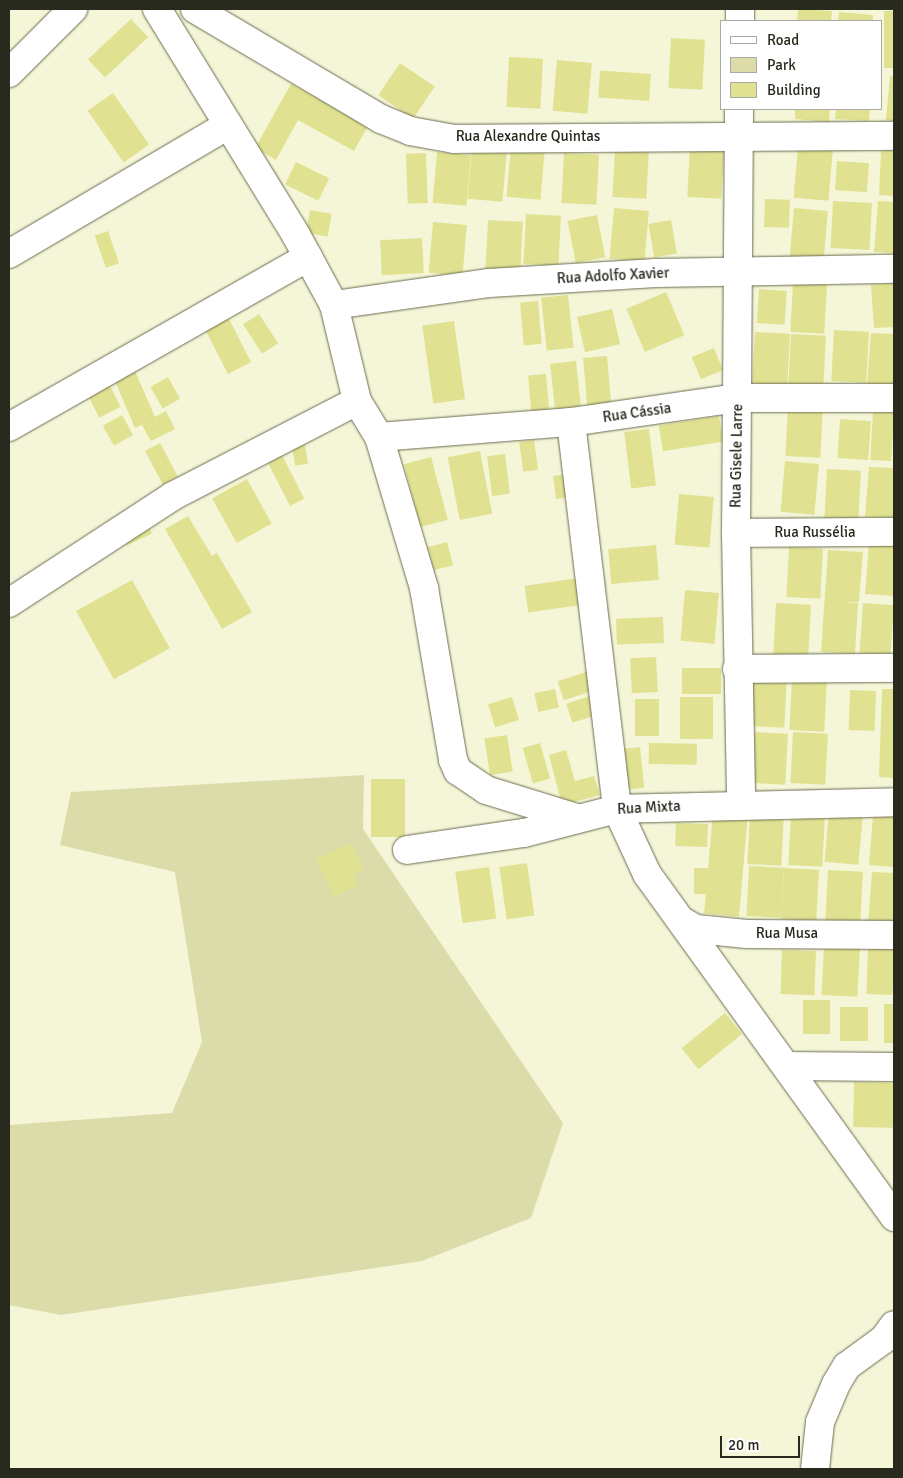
<!DOCTYPE html>
<meta charset="utf-8">
<style>
body{margin:0}
#map{position:relative;width:903px;height:1478px;overflow:hidden;background:#f5f6d8;font-family:Signika,sans-serif}
div>[style]{position:absolute}
.green>*{inset:0;background:#dbdca9}
.building>*{inset:0;background:#e0e292;transform-origin:0 0}
.roads{filter:drop-shadow(0 0 1px #6a6b50) drop-shadow(0 0 1px #6a6b50)}
.minor>*{height:28px;margin:-14px;padding:0 14px;transform-origin:14px;border-radius:14px;background:#fff}
span{translate:-50% -50%;white-space:nowrap;text-align:center;line-height:1.15;-webkit-text-stroke:4px #fff;paint-order:stroke}
.street-label{font-size:15px;color:#292a1e}
.frame{position:absolute;inset:0;border:10px solid #292a1e;pointer-events:none}
.legend{position:absolute;left:720px;top:20px;width:162px;height:90px;box-sizing:border-box;background:#fff;border:1px solid #a9aaa5;margin:0;padding:6px 9px;list-style:none;font-size:15px;color:#292a1e}
.legend li{display:flex;align-items:center;gap:10px;height:25px}
.legend b{width:25px;border:1px solid #a9aaa5}
.scale{position:absolute;left:720px;top:1436px;width:80px;height:22px;box-sizing:border-box;border:2px solid #292a1e;border-top:0;padding-left:6px;font-size:15px;line-height:18px;white-space:nowrap;color:#292a1e;-webkit-text-stroke:4px #fff;paint-order:stroke}
</style>
<div id="map">
<div class="green">
<i style="clip-path:polygon(364px 775px,363px 829px,563px 1123px,531px 1218px,422px 1261px,61px 1315px,9px 1305px,9px 1125px,172px 1113px,202px 1042px,175px 872px,60px 845px,71px 792px)"></i>
</div>
<div class="building">
<i style="clip-path:polygon(798px 9px,832px 11px,831px 21px,797px 21px)"></i>
<i style="left:884px;top:11px;width:10px;height:57px"></i>
<i style="clip-path:polygon(839px 12px,873px 15px,873px 21px,838px 21px)"></i>
<i style="left:131px;top:19px;width:25px;height:59px;rotate:47deg"></i>
<i style="left:671px;top:38px;width:34px;height:50px;rotate:3deg"></i>
<i style="left:509px;top:57px;width:34px;height:50px;rotate:3deg"></i>
<i style="left:557px;top:60px;width:35px;height:51px;rotate:5deg"></i>
<i style="left:400px;top:63px;width:42px;height:39px;rotate:34deg"></i>
<i style="left:651px;top:74px;width:27px;height:51px;rotate:94deg"></i>
<i style="clip-path:polygon(890px 76px,894px 77px,894px 121px,886px 120px)"></i>
<i style="clip-path:polygon(291px 84px,368px 126px,354px 151px,298px 120px,276px 160px,255px 148px)"></i>
<i style="left:113px;top:93px;width:63px;height:31px;rotate:55deg"></i>
<i style="clip-path:polygon(795px 109px,830px 109px,829px 122px,795px 119px)"></i>
<i style="clip-path:polygon(836px 109px,870px 109px,869px 121px,835px 119px)"></i>
<i style="left:511px;top:146px;width:34px;height:51px;rotate:5deg"></i>
<i style="left:690px;top:146px;width:34px;height:51px;rotate:3deg"></i>
<i style="left:615px;top:147px;width:34px;height:50px;rotate:3deg"></i>
<i style="left:798px;top:147px;width:35px;height:51px;rotate:5deg"></i>
<i style="left:472px;top:148px;width:35px;height:51px;rotate:5deg"></i>
<i style="clip-path:polygon(894px 150px,894px 196px,879px 195px,881px 151px)"></i>
<i style="left:437px;top:152px;width:34px;height:51px;rotate:5deg"></i>
<i style="left:426px;top:153px;width:50px;height:20px;rotate:88deg"></i>
<i style="left:564px;top:153px;width:35px;height:50px;rotate:3deg"></i>
<i style="left:837px;top:161px;width:32px;height:29px;rotate:4deg"></i>
<i style="left:296px;top:162px;width:37px;height:25px;rotate:26deg"></i>
<i style="left:765px;top:199px;width:25px;height:28px;rotate:2deg"></i>
<i style="left:833px;top:201px;width:39px;height:47px;rotate:3deg"></i>
<i style="clip-path:polygon(878px 201px,894px 202px,894px 253px,874px 252px)"></i>
<i style="left:614px;top:208px;width:35px;height:51px;rotate:5deg"></i>
<i style="left:794px;top:208px;width:34px;height:51px;rotate:5deg"></i>
<i style="left:310px;top:210px;width:22px;height:23px;rotate:10deg"></i>
<i style="left:526px;top:214px;width:35px;height:50px;rotate:3deg"></i>
<i style="left:597px;top:215px;width:43px;height:30px;rotate:79deg"></i>
<i style="left:488px;top:220px;width:35px;height:50px;rotate:3deg"></i>
<i style="left:671px;top:220px;width:34px;height:23px;rotate:80deg"></i>
<i style="left:433px;top:222px;width:34px;height:51px;rotate:5deg"></i>
<i style="left:108px;top:231px;width:34px;height:14px;rotate:71deg"></i>
<i style="left:422px;top:238px;width:35px;height:42px;rotate:87deg"></i>
<i style="left:793px;top:282px;width:34px;height:50px;rotate:3deg"></i>
<i style="clip-path:polygon(894px 283px,894px 327px,874px 328px,871px 285px)"></i>
<i style="left:759px;top:289px;width:28px;height:34px;rotate:4deg"></i>
<i style="left:666px;top:292px;width:47px;height:43px;rotate:67deg"></i>
<i style="left:568px;top:295px;width:53px;height:27px;rotate:84deg"></i>
<i style="left:538px;top:301px;width:43px;height:18px;rotate:85deg"></i>
<i style="left:612px;top:309px;width:36px;height:36px;rotate:77deg"></i>
<i style="left:259px;top:314px;width:35px;height:19px;rotate:57deg"></i>
<i style="left:227px;top:315px;width:53px;height:26px;rotate:63deg"></i>
<i style="left:454px;top:321px;width:79px;height:32px;rotate:82deg"></i>
<i style="left:834px;top:330px;width:35px;height:51px;rotate:3deg"></i>
<i style="left:755px;top:332px;width:35px;height:51px;rotate:3deg"></i>
<i style="clip-path:polygon(871px 333px,894px 334px,894px 385px,867px 384px)"></i>
<i style="left:791px;top:334px;width:35px;height:51px;rotate:3deg"></i>
<i style="left:714px;top:348px;width:24px;height:24px;rotate:68deg"></i>
<i style="left:607px;top:356px;width:55px;height:24px;rotate:85deg"></i>
<i style="left:576px;top:361px;width:54px;height:26px;rotate:84deg"></i>
<i style="clip-path:polygon(131px 362px,155px 417px,166px 411px,175px 429px,151px 441px,142px 425px,135px 428px,111px 372px)"></i>
<i style="left:546px;top:374px;width:43px;height:18px;rotate:85deg"></i>
<i style="left:168px;top:377px;width:25px;height:20px;rotate:61deg"></i>
<i style="left:107px;top:380px;width:30px;height:24px;rotate:63deg"></i>
<i style="left:788px;top:406px;width:35px;height:50px;rotate:3deg"></i>
<i style="left:873px;top:409px;width:21px;height:51px;rotate:3deg"></i>
<i style="left:122px;top:415px;width:23px;height:22px;rotate:61deg"></i>
<i style="left:719px;top:416px;width:26px;height:61px;rotate:81deg"></i>
<i style="left:840px;top:419px;width:31px;height:39px;rotate:4deg"></i>
<i style="left:649px;top:429px;width:57px;height:25px;rotate:83deg"></i>
<i style="left:534px;top:440px;width:30px;height:15px;rotate:82deg"></i>
<i style="left:160px;top:443px;width:38px;height:17px;rotate:62deg"></i>
<i style="left:305px;top:445px;width:19px;height:13px;rotate:81deg"></i>
<i style="left:480px;top:451px;width:64px;height:33px;rotate:79deg"></i>
<i style="left:505px;top:454px;width:40px;height:18px;rotate:83deg"></i>
<i style="left:282px;top:455px;width:49px;height:16px;rotate:63deg"></i>
<i style="left:431px;top:457px;width:65px;height:28px;rotate:75deg"></i>
<i style="left:785px;top:461px;width:34px;height:51px;rotate:5deg"></i>
<i style="clip-path:polygon(869px 467px,894px 468px,894px 519px,865px 517px)"></i>
<i style="left:827px;top:469px;width:34px;height:51px;rotate:3deg"></i>
<i style="left:570px;top:474px;width:23px;height:17px;rotate:83deg"></i>
<i style="left:247px;top:479px;width:51px;height:40px;rotate:61deg"></i>
<i style="left:679px;top:494px;width:35px;height:51px;rotate:5deg"></i>
<i style="clip-path:polygon(188px 516px,212px 556px,217px 553px,252px 612px,222px 629px,165px 529px)"></i>
<i style="left:145px;top:518px;width:17px;height:28px;rotate:65deg"></i>
<i style="left:447px;top:542px;width:24px;height:20px;rotate:75deg"></i>
<i style="clip-path:polygon(869px 543px,894px 545px,894px 596px,865px 594px)"></i>
<i style="left:656px;top:545px;width:35px;height:48px;rotate:85deg"></i>
<i style="left:789px;top:547px;width:34px;height:50px;rotate:3deg"></i>
<i style="clip-path:polygon(828px 550px,863px 552px,859px 602px,845px 602px,858px 603px,855px 654px,821px 652px)"></i>
<i style="left:579px;top:578px;width:27px;height:55px;rotate:82deg"></i>
<i style="left:132px;top:580px;width:78px;height:64px;rotate:61deg"></i>
<i style="left:685px;top:590px;width:34px;height:51px;rotate:5deg"></i>
<i style="left:776px;top:603px;width:35px;height:51px;rotate:3deg"></i>
<i style="left:863px;top:603px;width:31px;height:50px;rotate:4deg"></i>
<i style="left:663px;top:617px;width:26px;height:47px;rotate:88deg"></i>
<i style="left:656px;top:657px;width:35px;height:26px;rotate:87deg"></i>
<i style="left:682px;top:668px;width:39px;height:26px"></i>
<i style="left:589px;top:671px;width:20px;height:33px;rotate:72deg"></i>
<i style="left:753px;top:675px;width:34px;height:51px;rotate:3deg"></i>
<i style="left:792px;top:679px;width:35px;height:51px;rotate:3deg"></i>
<i style="left:555px;top:689px;width:19px;height:21px;rotate:78deg"></i>
<i style="clip-path:polygon(882px 689px,894px 689px,894px 778px,879px 777px)"></i>
<i style="left:850px;top:690px;width:26px;height:40px;rotate:2deg"></i>
<i style="left:590px;top:696px;width:20px;height:25px;rotate:72deg"></i>
<i style="left:512px;top:697px;width:24px;height:25px;rotate:73deg"></i>
<i style="left:680px;top:697px;width:33px;height:42px"></i>
<i style="left:635px;top:699px;width:24px;height:37px"></i>
<i style="left:754px;top:732px;width:34px;height:51px;rotate:3deg"></i>
<i style="left:793px;top:732px;width:35px;height:51px;rotate:3deg"></i>
<i style="left:507px;top:735px;width:37px;height:23px;rotate:81deg"></i>
<i style="left:540px;top:743px;width:37px;height:18px;rotate:74deg"></i>
<i style="left:649px;top:743px;width:48px;height:21px;rotate:1deg"></i>
<i style="left:640px;top:747px;width:41px;height:21px;rotate:84deg"></i>
<i style="clip-path:polygon(566px 750px,575px 781px,594px 776px,600px 795px,562px 805px,549px 755px)"></i>
<i style="left:371px;top:779px;width:34px;height:58px"></i>
<i style="left:829px;top:811px;width:34px;height:51px;rotate:5deg"></i>
<i style="left:713px;top:812px;width:35px;height:102px;rotate:5deg"></i>
<i style="left:750px;top:813px;width:34px;height:51px;rotate:3deg"></i>
<i style="left:791px;top:814px;width:34px;height:51px;rotate:3deg"></i>
<i style="clip-path:polygon(873px 815px,894px 816px,894px 867px,869px 865px)"></i>
<i style="left:676px;top:823px;width:32px;height:23px;rotate:2deg"></i>
<i style="clip-path:polygon(351px 843px,364px 870px,354px 875px,358px 885px,334px 897px,316px 859px)"></i>
<i style="left:527px;top:863px;width:53px;height:28px;rotate:82deg"></i>
<i style="left:749px;top:866px;width:35px;height:50px;rotate:3deg"></i>
<i style="left:489px;top:867px;width:52px;height:34px;rotate:82deg"></i>
<i style="left:694px;top:868px;width:15px;height:26px"></i>
<i style="left:784px;top:868px;width:35px;height:51px;rotate:3deg"></i>
<i style="left:828px;top:870px;width:35px;height:51px;rotate:3deg"></i>
<i style="clip-path:polygon(872px 872px,894px 873px,894px 924px,868px 923px)"></i>
<i style="left:824px;top:947px;width:36px;height:48px;rotate:3deg"></i>
<i style="left:868px;top:947px;width:26px;height:47px;rotate:2deg"></i>
<i style="left:782px;top:950px;width:34px;height:44px;rotate:2deg"></i>
<i style="left:803px;top:1000px;width:27px;height:34px"></i>
<i style="left:884px;top:1004px;width:10px;height:39px"></i>
<i style="left:840px;top:1007px;width:28px;height:34px"></i>
<i style="left:725px;top:1013px;width:27px;height:56px;rotate:51deg"></i>
<i style="left:854px;top:1082px;width:40px;height:45px;rotate:1deg"></i>
</div>
<div class="roads">
<div class="minor">
<i style="left:157px;top:9px;width:265px;rotate:58.4deg"></i>
<i style="left:296px;top:235px;width:80px;rotate:61.5deg"></i>
<i style="left:334px;top:305px;width:99px;rotate:76.5deg"></i>
<i style="left:357px;top:401px;width:42px;rotate:58.6deg"></i>
<i style="left:379px;top:437px;width:158px;rotate:73.4deg"></i>
<i style="left:424px;top:588px;width:174px;rotate:80.4deg"></i>
<i style="left:453px;top:760px;width:12px;rotate:66deg"></i>
<i style="left:458px;top:771px;width:34px;rotate:34deg"></i>
<i style="left:486px;top:790px;width:91px;rotate:17.2deg"></i>
<i style="left:195px;top:9px;width:216px;rotate:30.6deg"></i>
<i style="left:381px;top:119px;width:31px;rotate:22deg"></i>
<i style="left:410px;top:131px;width:45px;rotate:10.3deg"></i>
<i style="left:454px;top:139px;width:440px;rotate:-0.4deg"></i>
<i style="left:740px;top:21px;width:12px;rotate:-90deg"></i>
<i style="left:9px;top:73px;width:91px;rotate:-45deg"></i>
<i style="left:739px;top:109px;width:424px;rotate:90.4deg"></i>
<i style="left:736px;top:533px;width:271px;rotate:88.9deg"></i>
<i style="left:9px;top:254px;width:254px;rotate:-30.5deg"></i>
<i style="left:334px;top:305px;width:157px;rotate:-8.1deg"></i>
<i style="left:489px;top:283px;width:167px;rotate:-3.4deg"></i>
<i style="left:656px;top:273px;width:238px;rotate:-1deg"></i>
<i style="left:571px;top:422px;width:390px;rotate:83.2deg"></i>
<i style="left:617px;top:809px;width:72px;rotate:65.2deg"></i>
<i style="left:647px;top:874px;width:423px;rotate:54.2deg"></i>
<i style="left:9px;top:427px;width:344px;rotate:-29.6deg"></i>
<i style="left:379px;top:437px;width:193px;rotate:-4.5deg"></i>
<i style="left:571px;top:422px;width:169px;rotate:-8.2deg"></i>
<i style="left:738px;top:398px;width:156px"></i>
<i style="left:736px;top:533px;width:158px;rotate:-0.4deg"></i>
<i style="left:9px;top:603px;width:196px;rotate:-33.1deg"></i>
<i style="left:173px;top:496px;width:207px;rotate:-27.3deg"></i>
<i style="left:737px;top:669px;width:157px;rotate:-0.4deg"></i>
<i style="left:407px;top:850px;width:118px;rotate:-8.3deg"></i>
<i style="left:524px;top:833px;width:96px;rotate:-14.5deg"></i>
<i style="left:617px;top:809px;width:277px;rotate:-1.4deg"></i>
<i style="left:682px;top:921px;width:16px;rotate:30deg"></i>
<i style="left:696px;top:929px;width:51px;rotate:5.6deg"></i>
<i style="left:747px;top:934px;width:147px;rotate:0.4deg"></i>
<i style="left:786px;top:1066px;width:108px;rotate:0.5deg"></i>
<i style="left:815px;top:1469px;width:47px;rotate:-83.9deg"></i>
<i style="left:820px;top:1422px;width:41px;rotate:-67.2deg"></i>
<i style="left:836px;top:1384px;width:21px;rotate:-59deg"></i>
<i style="left:847px;top:1366px;width:46px;rotate:-36.1deg"></i>
<i style="left:884px;top:1339px;width:17px;rotate:-54deg"></i>
</div>
</div>
<div class="street-label">
<span style="left:528px;top:137px">Rua Alexandre Quintas</span>
<span style="left:613px;top:276px;rotate:-3deg">Rua Adolfo Xavier</span>
<span style="left:637px;top:413px;rotate:-8deg">Rua Cássia</span>
<span style="left:737px;top:456px;rotate:-89deg">Rua Gisele Larre</span>
<span style="left:815px;top:533px">Rua Russélia</span>
<span style="left:649px;top:808px;rotate:-3deg">Rua Mixta</span>
<span style="left:787px;top:934px">Rua Musa</span>
</div>
<div class="frame"></div>
<ul class="legend">
<li><b style="height:6px;background:#fff"></b>Road</li>
<li><b style="height:14px;background:#dbdca9"></b>Park</li>
<li><b style="height:14px;background:#e0e292"></b>Building</li>
</ul>
<div class="scale">20 m</div>
</div>
